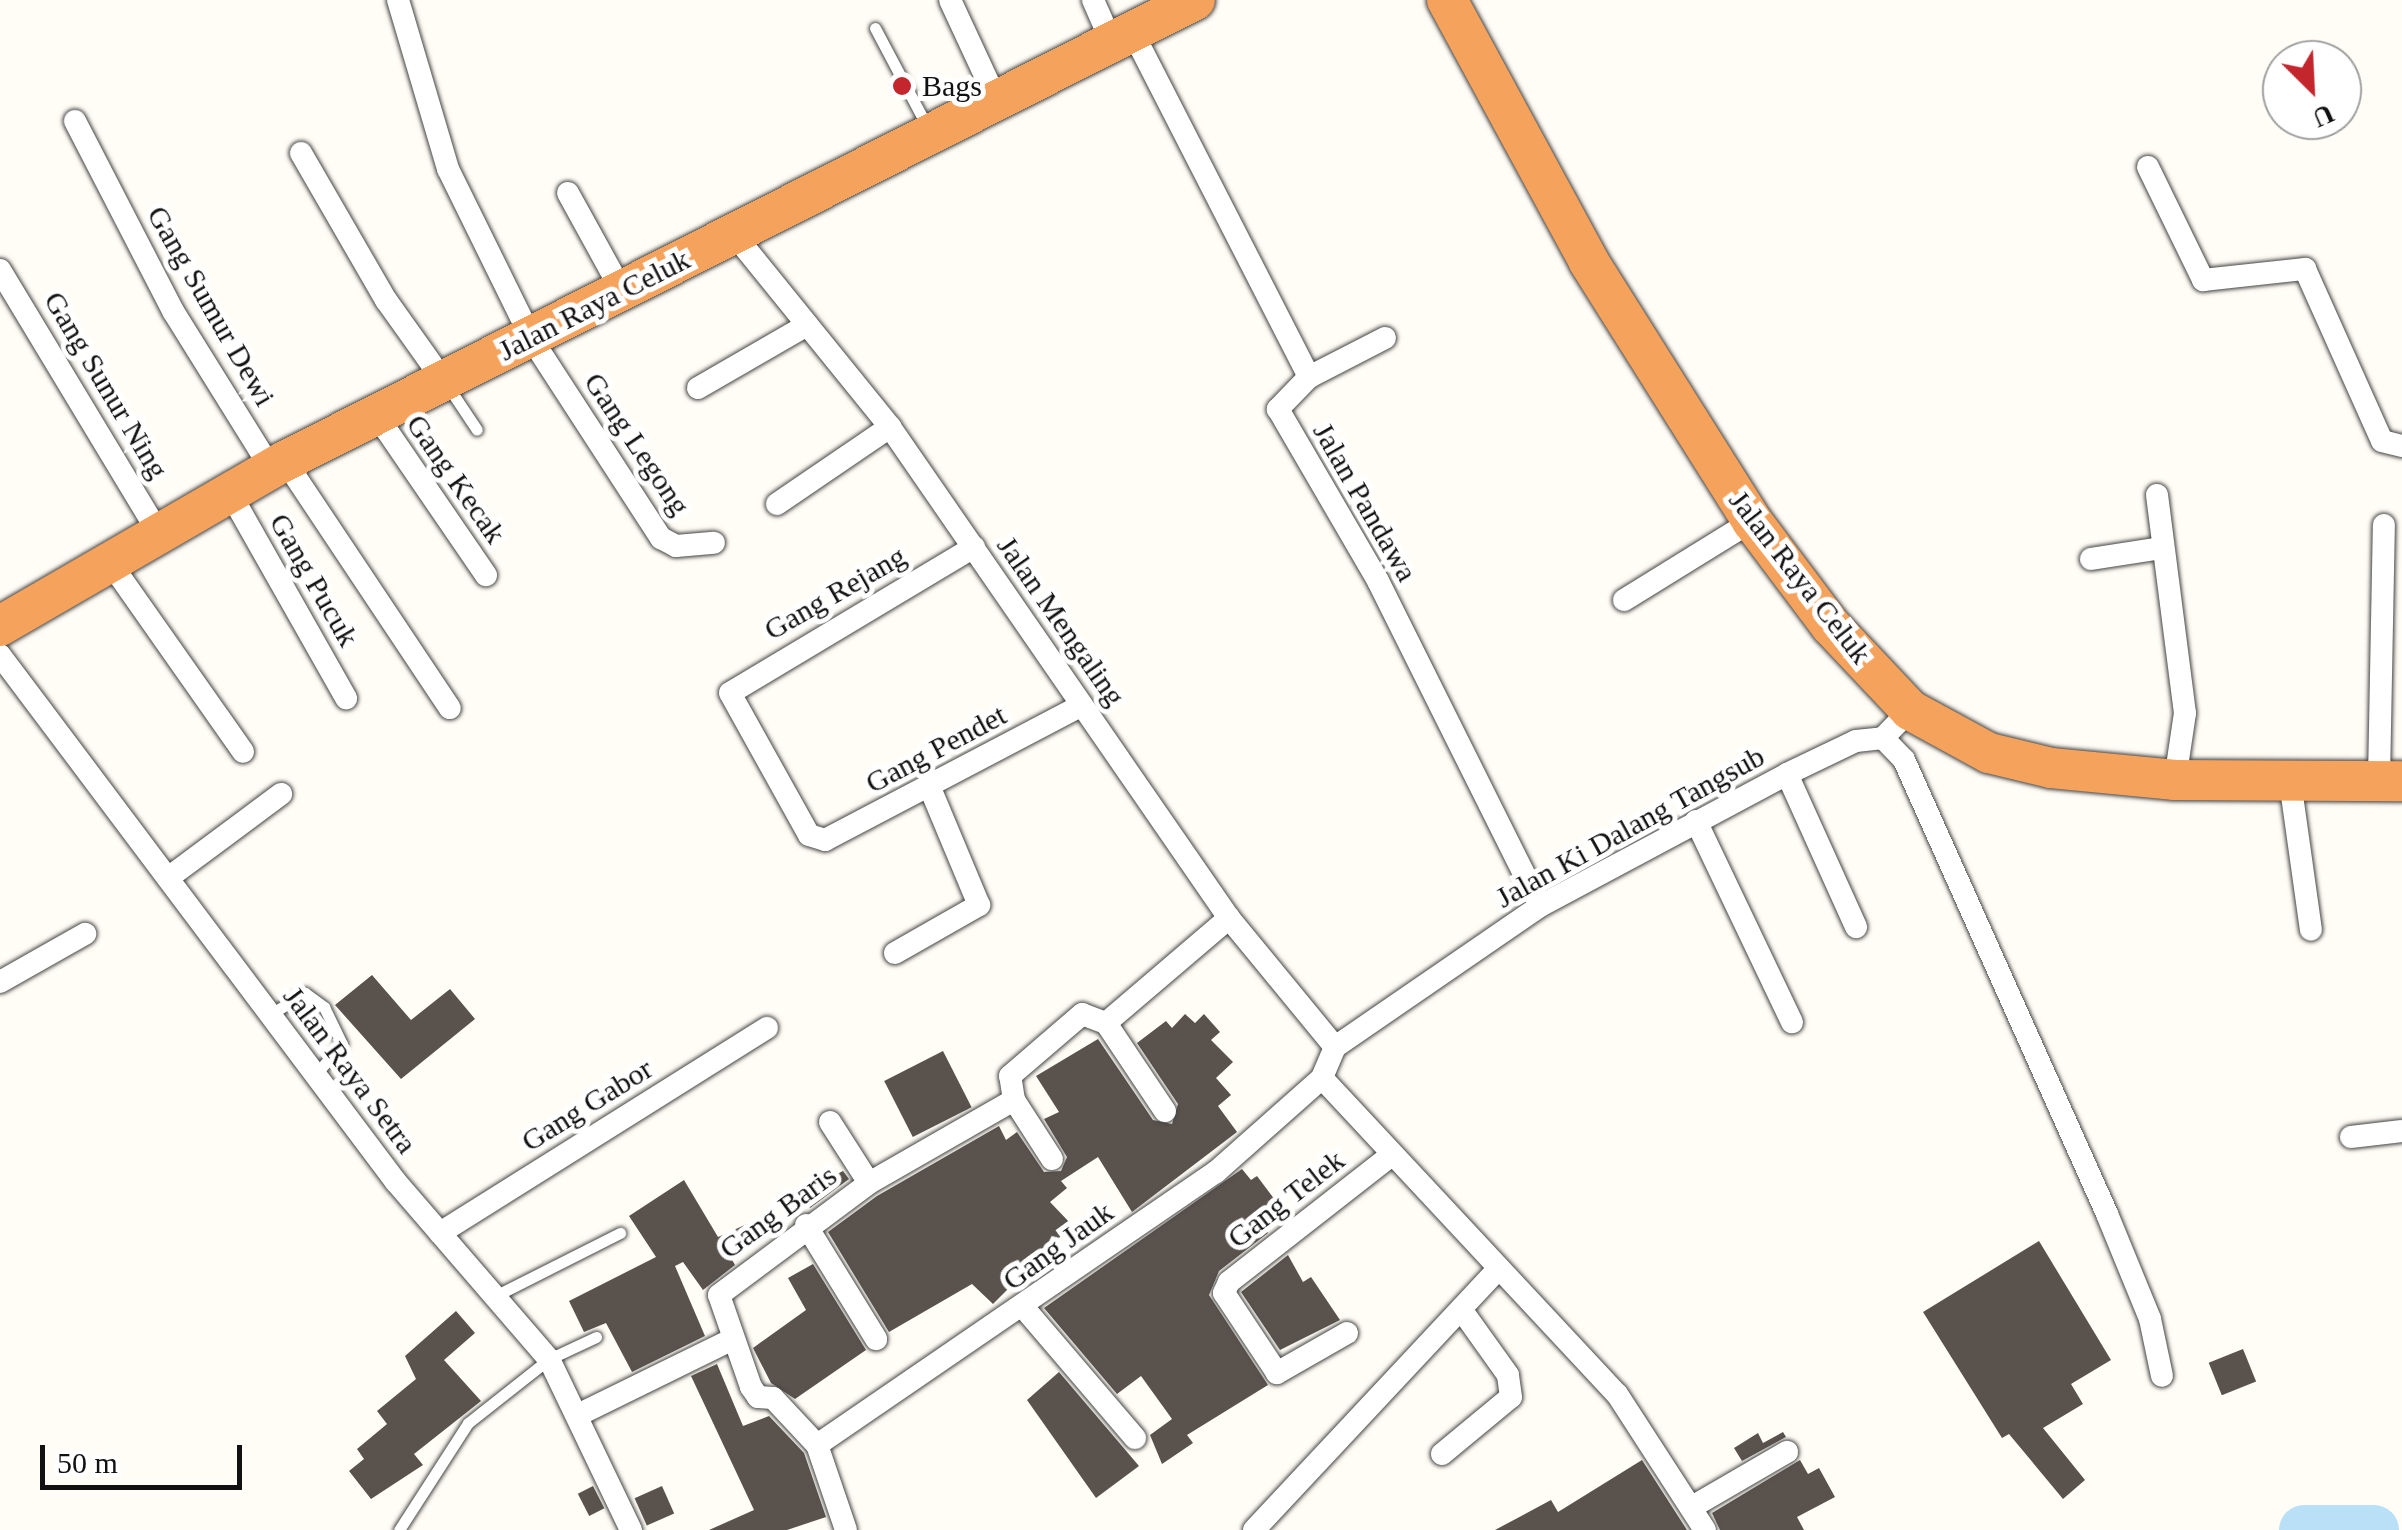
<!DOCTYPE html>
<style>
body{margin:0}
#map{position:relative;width:2402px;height:1530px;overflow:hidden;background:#fffdf5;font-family:Georgia,serif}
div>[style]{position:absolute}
.river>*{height:50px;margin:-25px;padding:0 25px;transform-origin:25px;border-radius:25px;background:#b9e0f7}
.building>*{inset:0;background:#5a524d;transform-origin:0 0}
.roads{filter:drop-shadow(0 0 2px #444) drop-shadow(0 0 2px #444)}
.lane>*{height:11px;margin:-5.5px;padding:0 5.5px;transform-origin:5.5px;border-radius:5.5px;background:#fff}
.street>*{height:22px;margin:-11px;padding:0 11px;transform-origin:11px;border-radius:11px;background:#fff}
.highway>*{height:40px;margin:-20px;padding:0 20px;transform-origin:20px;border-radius:20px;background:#f5a25d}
.dots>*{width:28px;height:28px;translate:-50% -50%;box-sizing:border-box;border:5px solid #fff;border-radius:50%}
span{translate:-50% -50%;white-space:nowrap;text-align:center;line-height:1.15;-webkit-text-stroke:10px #fff;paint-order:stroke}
.poi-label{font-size:30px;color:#111}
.left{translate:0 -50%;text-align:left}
.street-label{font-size:30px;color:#111}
.north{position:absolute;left:2262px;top:40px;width:100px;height:100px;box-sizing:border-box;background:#fff;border:2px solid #a0a0a0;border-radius:50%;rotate:156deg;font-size:28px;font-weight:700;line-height:40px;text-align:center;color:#111}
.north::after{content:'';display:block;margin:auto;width:35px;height:45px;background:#c4262e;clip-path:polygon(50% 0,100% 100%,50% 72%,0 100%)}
.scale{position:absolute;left:40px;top:1445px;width:202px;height:45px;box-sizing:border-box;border:5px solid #111;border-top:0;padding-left:12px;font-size:30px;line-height:35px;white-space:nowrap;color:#111;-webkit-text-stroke:8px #fff;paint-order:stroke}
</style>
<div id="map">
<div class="river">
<i style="left:2304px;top:1530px;width:70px"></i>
</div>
<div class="building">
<i style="clip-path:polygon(372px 975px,411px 1020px,450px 989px,475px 1019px,401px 1079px,335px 1005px)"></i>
<i style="clip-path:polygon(1185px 1014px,1195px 1023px,1204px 1014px,1220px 1032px,1211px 1040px,1233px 1062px,1216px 1078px,1231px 1095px,1218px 1106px,1237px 1132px,1132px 1212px,1098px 1157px,1061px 1181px,1067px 1188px,1050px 1202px,1072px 1225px,993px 1304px,972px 1284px,889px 1332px,828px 1232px,877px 1196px,999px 1126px,1006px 1140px,1017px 1132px,1044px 1172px,1061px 1171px,1067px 1157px,1044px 1119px,1059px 1112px,1036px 1076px,1098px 1039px,1153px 1120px,1172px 1124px,1178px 1104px,1137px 1043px,1166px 1021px,1172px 1028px)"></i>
<i style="left:943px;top:1051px;width:63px;height:66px;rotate:63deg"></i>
<i style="clip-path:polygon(1242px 1169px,1251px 1180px,1257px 1176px,1281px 1208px,1262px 1222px,1268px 1233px,1219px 1271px,1209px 1295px,1268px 1385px,1187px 1435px,1193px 1443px,1162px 1464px,1150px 1435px,1172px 1419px,1141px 1376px,1117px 1394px,1044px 1308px)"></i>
<i style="clip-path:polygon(843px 1171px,849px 1179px,810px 1208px,802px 1192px)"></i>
<i style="clip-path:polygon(684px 1180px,718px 1237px,747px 1224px,756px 1244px,730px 1256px,735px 1265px,703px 1290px,683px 1262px,675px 1266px,705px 1336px,632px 1372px,606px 1323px,584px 1332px,569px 1301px,656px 1257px,629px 1216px)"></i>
<i style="clip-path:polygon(2039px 1241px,2111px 1360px,2071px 1384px,2083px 1404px,2043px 1428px,2085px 1480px,2063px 1499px,2009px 1434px,2002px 1438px,1923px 1312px)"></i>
<i style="clip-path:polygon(1288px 1255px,1303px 1282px,1311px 1277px,1340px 1320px,1280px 1350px,1241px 1292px)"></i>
<i style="clip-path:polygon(813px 1264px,866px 1350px,795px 1399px,771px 1383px,753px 1348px,806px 1310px,788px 1278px)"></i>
<i style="clip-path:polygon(456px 1311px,475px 1333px,444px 1360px,481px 1401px,414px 1454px,423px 1465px,371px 1499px,349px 1471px,364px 1459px,357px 1449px,387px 1424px,377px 1411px,416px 1379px,405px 1356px)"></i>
<i style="left:2243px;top:1349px;width:35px;height:37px;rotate:68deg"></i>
<i style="clip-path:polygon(717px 1364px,743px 1426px,769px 1416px,804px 1453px,826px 1517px,787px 1530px,709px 1530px,754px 1510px,691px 1376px)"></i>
<i style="clip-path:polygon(1059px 1372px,1139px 1466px,1096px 1498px,1027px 1400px)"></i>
<i style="clip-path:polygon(1783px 1432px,1786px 1437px,1742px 1461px,1734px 1448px,1758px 1433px,1763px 1443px)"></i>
<i style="clip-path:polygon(1642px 1460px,1687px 1530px,1495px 1530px,1551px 1500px,1558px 1512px)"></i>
<i style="clip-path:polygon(1800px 1460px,1808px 1474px,1819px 1468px,1835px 1497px,1797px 1517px,1804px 1530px,1720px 1530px,1712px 1513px)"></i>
<i style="left:593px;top:1486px;width:25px;height:17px;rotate:63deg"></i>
<i style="left:662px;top:1486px;width:30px;height:30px;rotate:66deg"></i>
</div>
<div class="roads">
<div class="lane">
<i style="left:875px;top:28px;width:113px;rotate:62.1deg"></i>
<i style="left:449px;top:388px;width:50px;rotate:56.3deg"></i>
<i style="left:271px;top:1014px;width:40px;rotate:-32deg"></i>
<i style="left:305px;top:993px;width:24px;rotate:36deg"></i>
<i style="left:324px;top:1007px;width:41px;rotate:64.1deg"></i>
<i style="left:342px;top:1044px;width:40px;rotate:131deg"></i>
<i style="left:497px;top:1295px;width:138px;rotate:-26.8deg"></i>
<i style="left:399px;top:1530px;width:127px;rotate:-57.2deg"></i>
<i style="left:468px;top:1423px;width:103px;rotate:-38.3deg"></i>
<i style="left:549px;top:1359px;width:52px;rotate:-25.1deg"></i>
</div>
<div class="street">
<i style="left:398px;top:0;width:176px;rotate:73.5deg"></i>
<i style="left:448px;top:169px;width:188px;rotate:63.8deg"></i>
<i style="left:531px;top:338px;width:239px;rotate:57deg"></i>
<i style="left:661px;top:538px;width:17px;rotate:28deg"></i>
<i style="left:676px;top:546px;width:38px;rotate:-5deg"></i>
<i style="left:950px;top:0;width:109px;rotate:65.1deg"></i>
<i style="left:1093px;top:0;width:45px;rotate:66.3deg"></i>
<i style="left:1132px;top:31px;width:389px;rotate:62.9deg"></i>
<i style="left:75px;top:121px;width:214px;rotate:62.7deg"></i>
<i style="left:173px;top:311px;width:187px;rotate:58.1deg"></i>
<i style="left:301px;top:153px;width:170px;rotate:60deg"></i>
<i style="left:386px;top:300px;width:98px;rotate:54.5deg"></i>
<i style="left:2148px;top:167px;width:126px;rotate:64deg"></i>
<i style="left:2203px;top:280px;width:103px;rotate:-6.2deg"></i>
<i style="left:2305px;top:269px;width:188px;rotate:65.9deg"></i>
<i style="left:2382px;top:441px;width:21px;rotate:14deg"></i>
<i style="left:568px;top:193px;width:114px;rotate:61.2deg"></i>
<i style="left:733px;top:233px;width:250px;rotate:51deg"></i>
<i style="left:890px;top:427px;width:597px;rotate:55.38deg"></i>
<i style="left:1229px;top:918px;width:167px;rotate:50.6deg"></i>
<i style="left:0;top:270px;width:306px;rotate:58.9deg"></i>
<i style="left:1385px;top:338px;width:85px;rotate:152.8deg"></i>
<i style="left:1309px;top:377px;width:45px;rotate:134.1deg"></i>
<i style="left:1278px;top:409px;width:199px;rotate:59.8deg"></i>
<i style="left:1378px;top:581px;width:363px;rotate:63.5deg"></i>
<i style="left:698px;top:388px;width:126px;rotate:-30deg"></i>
<i style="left:377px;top:416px;width:193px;rotate:55.6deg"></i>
<i style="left:285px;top:461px;width:297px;rotate:56.3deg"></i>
<i style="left:230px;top:493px;width:236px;rotate:60.5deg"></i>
<i style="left:2157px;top:495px;width:220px;rotate:82.7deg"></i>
<i style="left:2185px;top:713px;width:68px;rotate:98.5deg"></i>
<i style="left:777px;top:504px;width:137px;rotate:-34.3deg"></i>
<i style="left:974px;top:547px;width:284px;rotate:149.1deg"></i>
<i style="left:730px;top:693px;width:162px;rotate:60.9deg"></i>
<i style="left:809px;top:835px;width:17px;rotate:17deg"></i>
<i style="left:825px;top:840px;width:290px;rotate:-27.7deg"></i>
<i style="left:2091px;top:559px;width:71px;rotate:-8.9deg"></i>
<i style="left:109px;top:561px;width:233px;rotate:54.9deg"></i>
<i style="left:1624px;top:600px;width:150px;rotate:-31.7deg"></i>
<i style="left:0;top:655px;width:659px;rotate:53.08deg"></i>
<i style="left:396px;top:1182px;width:234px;rotate:49.2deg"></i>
<i style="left:549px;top:1359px;width:190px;rotate:64.4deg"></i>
<i style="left:1883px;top:738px;width:30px;rotate:46deg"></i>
<i style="left:1904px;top:760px;width:497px;rotate:65.9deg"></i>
<i style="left:2107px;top:1214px;width:113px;rotate:67.7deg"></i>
<i style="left:2150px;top:1319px;width:58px;rotate:78.1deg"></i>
<i style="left:1787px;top:774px;width:168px;rotate:65.7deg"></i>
<i style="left:2379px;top:779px;width:254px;rotate:-88.9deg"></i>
<i style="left:2290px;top:781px;width:150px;rotate:82deg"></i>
<i style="left:1696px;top:821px;width:223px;rotate:64.5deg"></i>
<i style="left:168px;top:878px;width:141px;rotate:-36.6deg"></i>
<i style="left:895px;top:953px;width:97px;rotate:-29.7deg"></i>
<i style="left:979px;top:905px;width:127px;rotate:-112.7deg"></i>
<i style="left:0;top:982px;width:98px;rotate:-29.5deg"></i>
<i style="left:1106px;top:1023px;width:162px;rotate:-40.5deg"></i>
<i style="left:1335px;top:1047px;width:249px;rotate:-34.5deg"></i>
<i style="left:1540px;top:906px;width:280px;rotate:-28.1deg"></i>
<i style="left:1787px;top:774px;width:76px;rotate:-25.6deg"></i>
<i style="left:1856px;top:741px;width:27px;rotate:-6deg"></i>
<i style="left:1883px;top:738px;width:39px;rotate:-46deg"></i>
<i style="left:1335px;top:1047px;width:34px;rotate:113deg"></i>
<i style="left:1322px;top:1078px;width:432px;rotate:47deg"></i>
<i style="left:1617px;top:1394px;width:162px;rotate:57.1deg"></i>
<i style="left:830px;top:1122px;width:72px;rotate:57.4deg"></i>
<i style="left:2351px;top:1137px;width:51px;rotate:-6.7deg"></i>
<i style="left:1052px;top:1159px;width:70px;rotate:-122.8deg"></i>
<i style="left:1014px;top:1100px;width:24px;rotate:-99deg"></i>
<i style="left:1010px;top:1076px;width:95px;rotate:-40.7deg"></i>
<i style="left:1082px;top:1014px;width:26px;rotate:21deg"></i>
<i style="left:1106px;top:1023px;width:106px;rotate:56.2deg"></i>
<i style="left:806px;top:1225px;width:134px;rotate:58.4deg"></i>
<i style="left:440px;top:1233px;width:386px;rotate:-32.1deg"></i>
<i style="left:1024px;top:1308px;width:171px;rotate:49.5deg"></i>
<i style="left:1347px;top:1333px;width:81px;rotate:150.3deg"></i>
<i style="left:1277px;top:1373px;width:96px;rotate:-123.5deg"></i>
<i style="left:1224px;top:1293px;width:12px;rotate:-66deg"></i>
<i style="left:1229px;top:1282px;width:203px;rotate:-38deg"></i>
<i style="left:580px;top:1414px;width:170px;rotate:-26.1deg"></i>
<i style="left:817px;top:1445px;width:483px;rotate:-34.4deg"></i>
<i style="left:1216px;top:1172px;width:142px;rotate:-41.6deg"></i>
<i style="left:1442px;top:1454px;width:89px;rotate:-39.6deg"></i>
<i style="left:1511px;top:1397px;width:22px;rotate:-98deg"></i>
<i style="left:1508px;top:1375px;width:77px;rotate:-125.5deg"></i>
<i style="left:1692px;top:1507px;width:110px;rotate:-30.1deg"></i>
<i style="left:846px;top:1530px;width:90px;rotate:-108.8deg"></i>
<i style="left:817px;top:1445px;width:64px;rotate:-133.1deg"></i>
<i style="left:773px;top:1398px;width:15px;rotate:-176deg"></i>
<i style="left:758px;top:1397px;width:12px;rotate:-125deg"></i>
<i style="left:751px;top:1387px;width:97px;rotate:-109.2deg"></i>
<i style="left:719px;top:1295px;width:187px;rotate:-36.7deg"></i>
<i style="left:869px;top:1183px;width:167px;rotate:-29.8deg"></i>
<i style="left:1254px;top:1530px;width:357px;rotate:-46.9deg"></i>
</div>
<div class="highway">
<i style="left:1447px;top:0;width:298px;rotate:61.5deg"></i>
<i style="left:1589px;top:262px;width:306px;rotate:57.8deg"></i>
<i style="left:1752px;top:521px;width:130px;rotate:53.1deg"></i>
<i style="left:1830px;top:625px;width:117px;rotate:46.7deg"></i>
<i style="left:1910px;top:710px;width:90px;rotate:28.6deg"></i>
<i style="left:1989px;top:753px;width:64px;rotate:13.6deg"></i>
<i style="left:2051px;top:768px;width:125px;rotate:5.5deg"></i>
<i style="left:2175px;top:780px;width:227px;rotate:0.3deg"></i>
<i style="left:0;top:626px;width:329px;rotate:-30.1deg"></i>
<i style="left:285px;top:461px;width:1020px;rotate:-26.87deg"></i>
</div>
</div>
<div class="dots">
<i style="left:902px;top:86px;background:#c4262e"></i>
</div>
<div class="poi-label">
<span class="left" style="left:922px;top:86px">Bags</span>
</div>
<div class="street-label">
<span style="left:594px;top:305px;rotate:-27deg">Jalan Raya Celuk</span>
<span style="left:211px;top:306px;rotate:60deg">Gang Sumur Dewi</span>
<span style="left:106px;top:385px;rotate:59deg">Gang Sunur Ning</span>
<span style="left:637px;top:444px;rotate:56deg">Gang Legong</span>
<span style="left:456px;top:479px;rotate:55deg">Gang Kecak</span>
<span style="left:1365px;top:502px;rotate:60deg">Jalan Pandawa</span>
<span style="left:1800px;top:577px;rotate:52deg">Jalan Raya Celuk</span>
<span style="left:314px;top:580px;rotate:60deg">Gang Pucuk</span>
<span style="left:835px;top:593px;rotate:-30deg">Gang Rejang</span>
<span style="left:1061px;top:621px;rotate:55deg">Jalan Mengaling</span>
<span style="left:936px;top:749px;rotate:-28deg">Gang Pendet</span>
<span style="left:1630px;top:827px;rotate:-29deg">Jalan Ki Dalang Tangsub</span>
<span style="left:350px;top:1070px;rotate:53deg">Jalan Raya Setra</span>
<span style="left:587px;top:1105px;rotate:-32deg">Gang Gabor</span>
<span style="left:1286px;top:1199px;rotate:-38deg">Gang Telek</span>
<span style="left:778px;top:1212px;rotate:-36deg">Gang Baris</span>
<span style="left:1058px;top:1246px;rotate:-36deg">Gang Jauk</span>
</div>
<div class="north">U</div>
<div class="scale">50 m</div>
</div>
